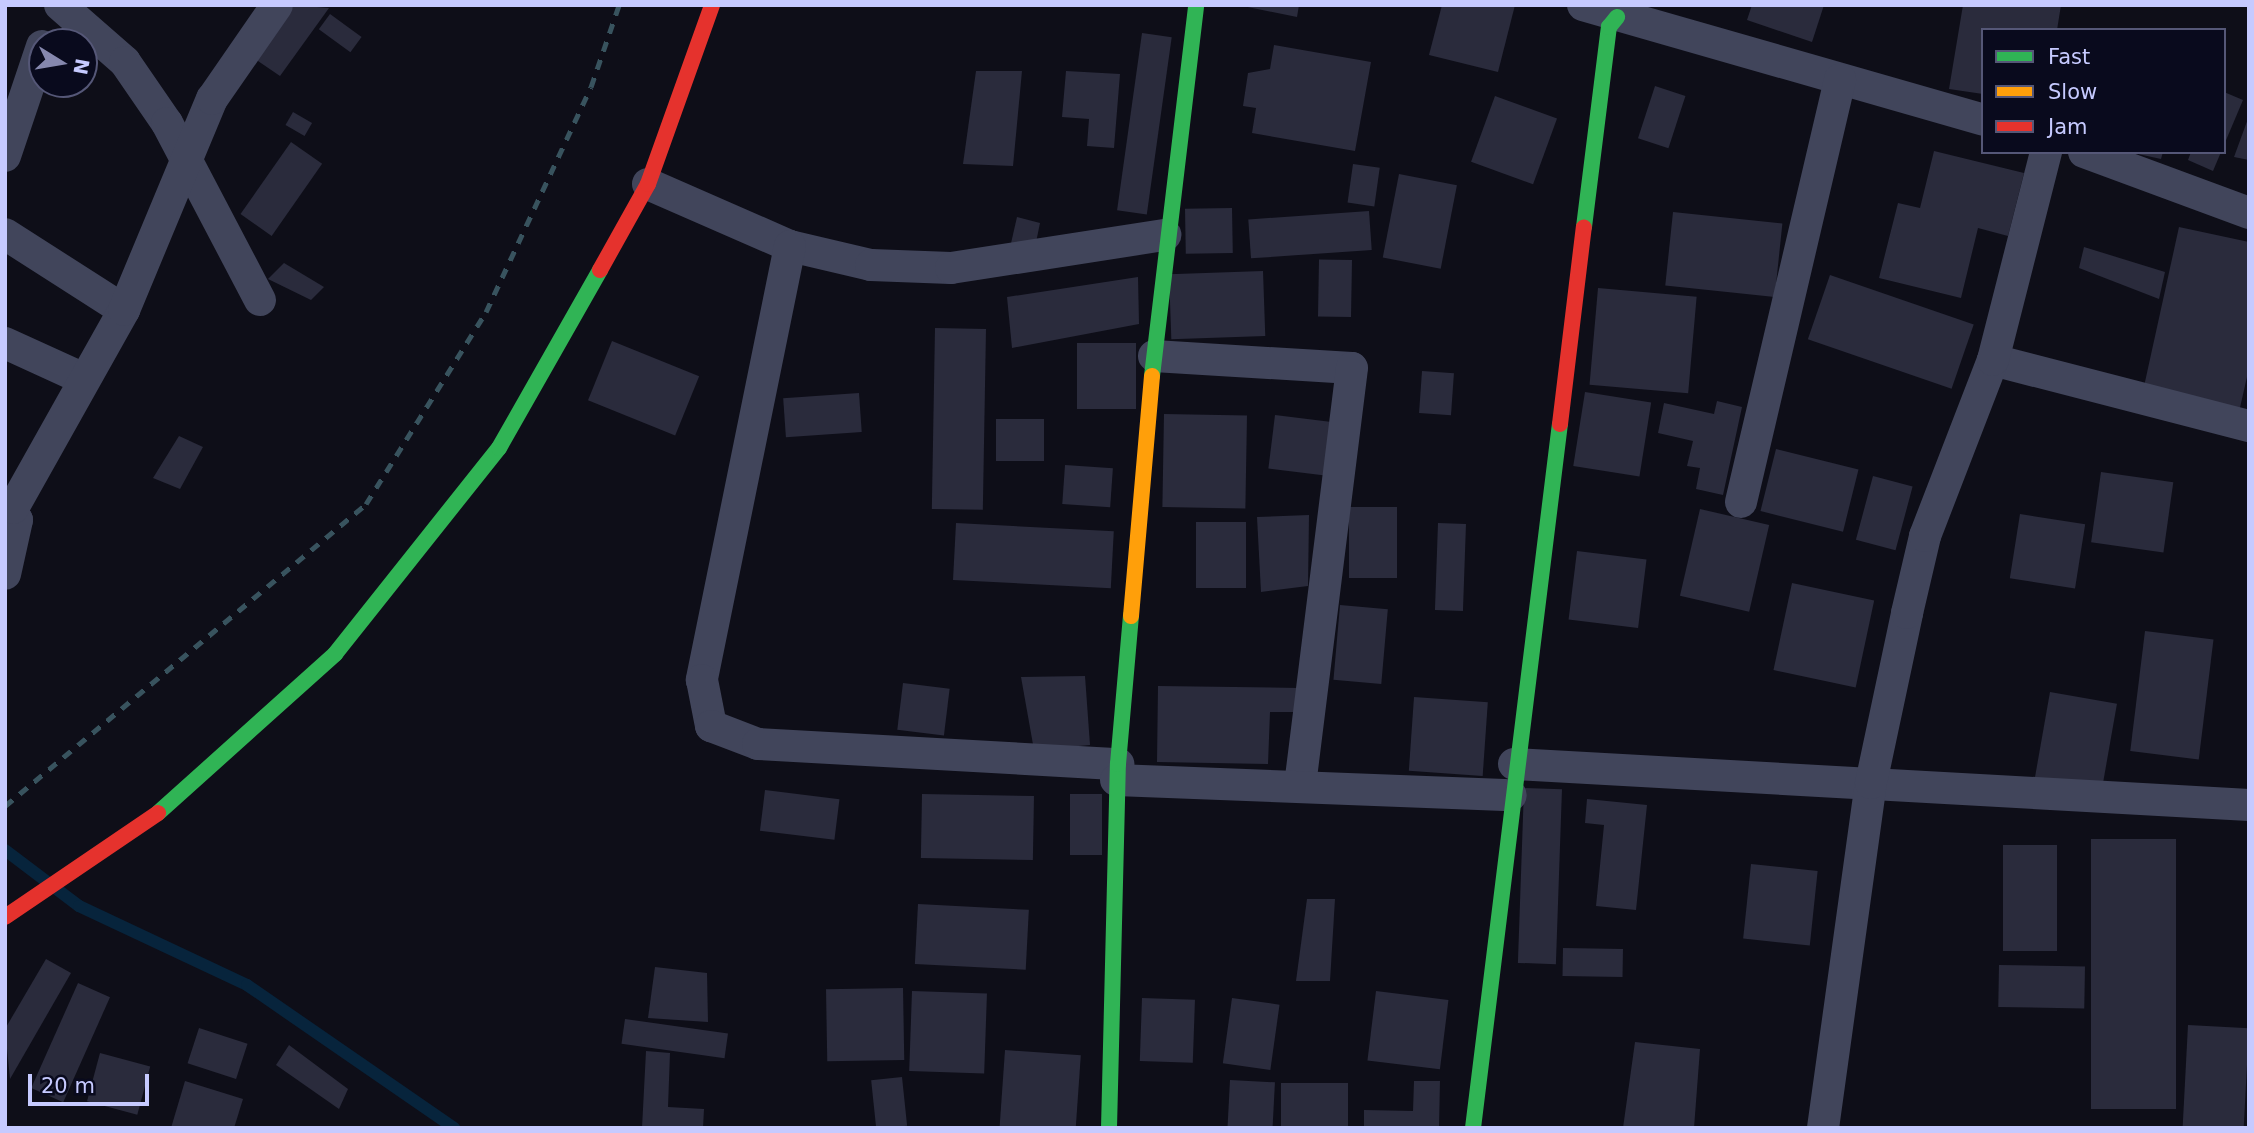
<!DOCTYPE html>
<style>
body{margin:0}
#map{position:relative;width:2254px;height:1133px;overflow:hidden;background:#0e0e18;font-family:"DejaVu Sans",sans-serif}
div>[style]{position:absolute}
.stream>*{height:12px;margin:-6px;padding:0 6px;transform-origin:6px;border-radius:6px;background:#07243c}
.building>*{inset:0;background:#2a2b3c;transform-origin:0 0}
.street>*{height:32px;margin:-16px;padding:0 16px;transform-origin:16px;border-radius:16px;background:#41455b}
.fast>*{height:16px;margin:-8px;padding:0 8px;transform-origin:8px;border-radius:8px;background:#30b455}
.slow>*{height:16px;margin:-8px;padding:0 8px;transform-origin:8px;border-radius:8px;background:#ff9f0a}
.jam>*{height:16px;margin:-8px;padding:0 8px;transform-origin:8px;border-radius:8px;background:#e5322d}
.rail>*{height:5px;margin-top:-2.5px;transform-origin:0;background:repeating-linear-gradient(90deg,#38535e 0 10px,transparent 0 19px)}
span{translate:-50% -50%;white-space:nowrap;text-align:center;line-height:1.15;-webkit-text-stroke:7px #090a1d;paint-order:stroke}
.frame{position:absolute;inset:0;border:7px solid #c6caff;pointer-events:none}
.legend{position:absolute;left:1981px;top:28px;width:245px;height:126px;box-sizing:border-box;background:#090a1d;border:2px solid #555777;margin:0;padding:9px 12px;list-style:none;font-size:21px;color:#c6caff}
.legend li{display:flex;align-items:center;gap:14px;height:35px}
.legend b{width:35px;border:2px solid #555777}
.north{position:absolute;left:28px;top:28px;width:70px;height:70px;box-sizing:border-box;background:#090a1d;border:2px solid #555777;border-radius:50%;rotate:101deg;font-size:19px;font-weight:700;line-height:28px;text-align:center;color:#c6caff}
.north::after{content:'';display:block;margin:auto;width:24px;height:32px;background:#8688ae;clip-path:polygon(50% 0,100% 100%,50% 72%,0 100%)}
.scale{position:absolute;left:28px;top:1074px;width:121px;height:32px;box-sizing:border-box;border:4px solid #c6caff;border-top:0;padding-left:9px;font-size:21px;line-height:24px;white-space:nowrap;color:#c6caff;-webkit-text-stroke:5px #090a1d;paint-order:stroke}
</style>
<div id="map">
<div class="stream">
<i style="left:5px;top:850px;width:93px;rotate:37.1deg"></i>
<i style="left:79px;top:906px;width:186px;rotate:25.2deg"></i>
<i style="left:247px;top:985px;width:252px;rotate:34.6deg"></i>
</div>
<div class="building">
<i style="clip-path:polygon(293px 5px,329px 8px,280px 76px,255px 59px)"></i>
<i style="clip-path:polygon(1238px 5px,1299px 5px,1297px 17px)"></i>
<i style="clip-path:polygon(1442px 5px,1515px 5px,1498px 72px,1429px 55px)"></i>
<i style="clip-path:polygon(1752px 5px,1824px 5px,1812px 42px,1747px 20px)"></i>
<i style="clip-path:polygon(1963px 5px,2061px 5px,2057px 30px,1983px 30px,1983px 94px,1949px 89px)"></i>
<i style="left:330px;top:14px;width:39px;height:19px;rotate:36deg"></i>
<i style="left:1142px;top:33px;width:30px;height:179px;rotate:8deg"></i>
<i style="clip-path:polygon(1274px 45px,1371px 62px,1355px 151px,1252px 133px,1256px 108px,1243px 106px,1248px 73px,1270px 69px)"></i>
<i style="clip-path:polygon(976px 71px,1022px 71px,1013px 166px,963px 164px)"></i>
<i style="clip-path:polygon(1066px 71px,1120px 74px,1114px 148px,1087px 146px,1089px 119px,1062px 117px)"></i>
<i style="left:1655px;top:86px;width:32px;height:55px;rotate:18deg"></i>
<i style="clip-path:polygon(2224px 92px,2243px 100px,2224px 145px)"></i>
<i style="left:1495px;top:96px;width:66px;height:70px;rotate:20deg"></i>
<i style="left:293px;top:112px;width:22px;height:15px;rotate:30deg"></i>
<i style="clip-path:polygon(2249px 116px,2249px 160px,2234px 157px)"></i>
<i style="left:291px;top:142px;width:38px;height:88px;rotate:35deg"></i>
<i style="clip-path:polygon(1934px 151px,2024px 173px,2008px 236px,1978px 228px,1961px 298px,1879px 278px,1898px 203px,1920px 208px)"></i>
<i style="clip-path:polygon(2129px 152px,2163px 152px,2161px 159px)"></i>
<i style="clip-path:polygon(2191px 152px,2221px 152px,2213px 171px,2188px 160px)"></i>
<i style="left:1353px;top:164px;width:27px;height:39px;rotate:8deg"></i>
<i style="left:1399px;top:174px;width:59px;height:85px;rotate:11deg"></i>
<i style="left:1232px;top:208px;width:45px;height:47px;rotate:89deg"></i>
<i style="left:1369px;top:211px;width:39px;height:121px;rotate:86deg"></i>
<i style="left:1673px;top:212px;width:110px;height:74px;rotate:6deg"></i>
<i style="clip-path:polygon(1017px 217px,1040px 223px,1034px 252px,1009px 252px)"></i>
<i style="clip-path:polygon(2179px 227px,2249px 242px,2249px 368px,2239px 412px,2143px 391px)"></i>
<i style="clip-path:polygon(2084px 247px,2165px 272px,2159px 299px,2079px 268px)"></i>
<i style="left:1352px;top:260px;width:57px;height:33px;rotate:91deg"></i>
<i style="clip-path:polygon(284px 263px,324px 287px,311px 300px,268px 279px)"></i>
<i style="left:1263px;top:271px;width:65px;height:94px;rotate:88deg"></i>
<i style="left:1830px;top:275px;width:152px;height:68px;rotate:19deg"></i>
<i style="clip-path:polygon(1138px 277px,1139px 324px,1012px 348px,1007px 297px)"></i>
<i style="left:1598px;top:288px;width:99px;height:97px;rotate:5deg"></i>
<i style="left:935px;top:328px;width:51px;height:181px;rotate:1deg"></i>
<i style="left:612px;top:341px;width:94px;height:64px;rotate:22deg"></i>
<i style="left:1077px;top:343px;width:59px;height:66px"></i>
<i style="left:1422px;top:371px;width:32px;height:42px;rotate:4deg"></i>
<i style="left:1585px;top:392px;width:67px;height:75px;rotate:9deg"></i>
<i style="left:859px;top:393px;width:39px;height:76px;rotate:86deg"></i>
<i style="clip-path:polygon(1717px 401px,1742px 407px,1723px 495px,1696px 489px,1700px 468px,1687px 466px,1693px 441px,1658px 433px,1664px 403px,1714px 414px)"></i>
<i style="left:1164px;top:414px;width:83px;height:93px;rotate:1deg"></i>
<i style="left:1275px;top:415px;width:57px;height:54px;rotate:7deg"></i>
<i style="left:996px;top:419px;width:48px;height:42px"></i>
<i style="clip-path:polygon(179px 436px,203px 447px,180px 489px,153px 478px)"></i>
<i style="left:1776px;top:449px;width:85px;height:64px;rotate:14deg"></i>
<i style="left:1065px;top:465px;width:48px;height:39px;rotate:4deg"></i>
<i style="left:2101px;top:472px;width:73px;height:71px;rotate:8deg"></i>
<i style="left:1873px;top:476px;width:41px;height:66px;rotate:15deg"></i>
<i style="left:1349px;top:507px;width:48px;height:71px"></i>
<i style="left:1700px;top:509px;width:71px;height:89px;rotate:13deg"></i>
<i style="left:2020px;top:514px;width:66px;height:65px;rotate:9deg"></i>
<i style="clip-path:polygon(1309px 515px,1308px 586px,1261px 592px,1257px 517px)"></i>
<i style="left:1196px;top:522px;width:50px;height:66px"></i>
<i style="left:956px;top:523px;width:158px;height:57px;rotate:3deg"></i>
<i style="left:1438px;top:523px;width:28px;height:87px;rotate:2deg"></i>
<i style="left:1577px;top:551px;width:70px;height:69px;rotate:7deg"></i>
<i style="left:1792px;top:583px;width:84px;height:89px;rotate:12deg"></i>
<i style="left:1340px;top:605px;width:48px;height:75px;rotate:5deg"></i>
<i style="left:2145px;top:631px;width:69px;height:121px;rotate:7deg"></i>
<i style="clip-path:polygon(1085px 676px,1090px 745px,1034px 750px,1021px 677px)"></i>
<i style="left:903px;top:683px;width:47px;height:47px;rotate:7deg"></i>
<i style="clip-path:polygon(1158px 686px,1299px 688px,1299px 712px,1270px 712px,1268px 764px,1157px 762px)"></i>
<i style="left:2050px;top:692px;width:68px;height:87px;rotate:10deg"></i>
<i style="left:1414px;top:697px;width:74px;height:74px;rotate:4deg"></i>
<i style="left:1524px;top:788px;width:38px;height:175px;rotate:2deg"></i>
<i style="left:765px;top:790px;width:75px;height:41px;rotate:7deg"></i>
<i style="left:922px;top:794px;width:112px;height:64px;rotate:1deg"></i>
<i style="left:1070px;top:794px;width:32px;height:61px"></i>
<i style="clip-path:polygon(1587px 799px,1647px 805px,1636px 910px,1596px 906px,1604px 825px,1585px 823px)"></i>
<i style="left:2176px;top:839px;width:270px;height:85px;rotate:90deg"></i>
<i style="left:2003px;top:845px;width:54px;height:106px"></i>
<i style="left:1751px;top:864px;width:67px;height:75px;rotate:6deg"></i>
<i style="clip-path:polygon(1307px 899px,1335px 899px,1330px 981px,1296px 981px)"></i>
<i style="left:918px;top:904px;width:111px;height:60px;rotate:3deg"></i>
<i style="left:1563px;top:948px;width:60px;height:28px;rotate:1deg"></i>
<i style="clip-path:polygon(46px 959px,71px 973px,10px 1079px,5px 1029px)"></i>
<i style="left:1999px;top:965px;width:86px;height:42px;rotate:1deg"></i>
<i style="clip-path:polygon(655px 967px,707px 973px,708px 1022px,648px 1018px)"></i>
<i style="left:78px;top:983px;width:35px;height:115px;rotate:24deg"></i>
<i style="left:903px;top:988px;width:72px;height:77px;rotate:89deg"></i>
<i style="left:912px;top:991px;width:75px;height:80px;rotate:2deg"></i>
<i style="left:1376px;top:991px;width:73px;height:70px;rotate:7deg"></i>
<i style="left:1142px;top:998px;width:53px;height:63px;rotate:2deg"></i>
<i style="left:1232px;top:998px;width:48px;height:66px;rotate:8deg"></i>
<i style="left:625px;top:1019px;width:104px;height:25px;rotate:8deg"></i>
<i style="left:2188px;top:1025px;width:61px;height:103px;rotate:3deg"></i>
<i style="left:199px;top:1028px;width:51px;height:37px;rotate:18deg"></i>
<i style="clip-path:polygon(1635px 1042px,1700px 1049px,1694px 1128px,1623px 1128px)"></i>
<i style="clip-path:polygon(289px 1045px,348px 1089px,339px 1109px,276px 1065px)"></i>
<i style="left:1005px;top:1050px;width:76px;height:78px;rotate:4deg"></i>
<i style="clip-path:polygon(646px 1051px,670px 1053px,668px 1107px,704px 1109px,703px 1128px,642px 1128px)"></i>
<i style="left:100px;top:1053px;width:52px;height:50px;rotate:15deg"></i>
<i style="left:902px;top:1077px;width:49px;height:31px;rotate:84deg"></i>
<i style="left:1230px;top:1080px;width:45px;height:48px;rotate:3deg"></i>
<i style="clip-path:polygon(185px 1081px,243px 1099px,234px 1128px,171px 1128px)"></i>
<i style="clip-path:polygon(1414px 1081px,1440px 1081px,1439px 1128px,1364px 1128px,1364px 1110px,1413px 1111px)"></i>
<i style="left:1281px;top:1083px;width:67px;height:45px"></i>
</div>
<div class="street">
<i style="left:60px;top:5px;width:86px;rotate:41.2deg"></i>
<i style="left:125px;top:62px;width:74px;rotate:55.5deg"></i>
<i style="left:167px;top:123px;width:200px;rotate:62.3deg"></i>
<i style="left:1583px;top:5px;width:416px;rotate:16deg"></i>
<i style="left:2084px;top:152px;width:176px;rotate:20.3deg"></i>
<i style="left:5px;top:156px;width:116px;rotate:-71.4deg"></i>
<i style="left:648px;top:184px;width:155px;rotate:23.6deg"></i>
<i style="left:790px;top:246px;width:83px;rotate:13.2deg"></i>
<i style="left:871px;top:265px;width:80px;rotate:2.1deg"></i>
<i style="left:951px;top:268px;width:217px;rotate:-8.8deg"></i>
<i style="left:5px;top:234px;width:141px;rotate:32.6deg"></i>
<i style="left:790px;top:246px;width:443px;rotate:101.5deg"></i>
<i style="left:702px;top:680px;width:47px;rotate:78.9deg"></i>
<i style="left:711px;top:726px;width:50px;rotate:21deg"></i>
<i style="left:758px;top:744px;width:361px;rotate:3.2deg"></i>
<i style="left:5px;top:343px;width:87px;rotate:24.5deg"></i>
<i style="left:1154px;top:356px;width:198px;rotate:3.5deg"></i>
<i style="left:1352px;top:368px;width:419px;rotate:97.1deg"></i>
<i style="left:1993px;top:360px;width:264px;rotate:14.5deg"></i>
<i style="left:1741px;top:502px;width:434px;rotate:-76.8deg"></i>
<i style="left:5px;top:505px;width:19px;rotate:51deg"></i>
<i style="left:17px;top:520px;width:55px;rotate:102.5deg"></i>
<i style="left:13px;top:508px;width:227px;rotate:-60.7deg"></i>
<i style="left:124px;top:310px;width:229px;rotate:-67.4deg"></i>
<i style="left:212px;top:99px;width:114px;rotate:-55.3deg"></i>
<i style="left:1514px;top:764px;width:736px;rotate:3.19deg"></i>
<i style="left:1116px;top:780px;width:395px;rotate:2.2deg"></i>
<i style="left:1823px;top:1128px;width:348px;rotate:-82.1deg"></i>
<i style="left:1871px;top:783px;width:174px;rotate:-78deg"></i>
<i style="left:1907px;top:613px;width:79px;rotate:-76.8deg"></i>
<i style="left:1925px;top:536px;width:189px;rotate:-68.9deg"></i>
<i style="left:1993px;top:360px;width:215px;rotate:-75.7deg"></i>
</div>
<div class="fast">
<i style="left:1584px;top:227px;width:202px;rotate:-82.9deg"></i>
<i style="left:1609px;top:27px;width:13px;rotate:-51deg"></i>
<i style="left:1152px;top:376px;width:374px;rotate:-83.2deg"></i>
<i style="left:158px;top:813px;width:238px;rotate:-41.9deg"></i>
<i style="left:335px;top:654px;width:263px;rotate:-51.5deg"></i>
<i style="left:499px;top:448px;width:205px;rotate:-60.4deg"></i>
<i style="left:1109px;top:1128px;width:364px;rotate:-88.6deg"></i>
<i style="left:1118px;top:764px;width:149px;rotate:-85deg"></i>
<i style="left:1473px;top:1128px;width:709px;rotate:-82.96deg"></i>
</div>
<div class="slow">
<i style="left:1131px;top:616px;width:241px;rotate:-85deg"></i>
</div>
<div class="jam">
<i style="left:600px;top:270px;width:98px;rotate:-60.8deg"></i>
<i style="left:648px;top:184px;width:190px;rotate:-70.3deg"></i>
<i style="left:1560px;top:424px;width:198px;rotate:-83.1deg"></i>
<i style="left:5px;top:917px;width:185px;rotate:-34.2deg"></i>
</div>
<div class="rail">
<i style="left:5px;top:806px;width:471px;rotate:-39.9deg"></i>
<i style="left:366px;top:504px;width:226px;rotate:-58deg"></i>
<i style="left:486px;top:312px;width:248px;rotate:-65deg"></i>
<i style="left:591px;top:87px;width:87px;rotate:-71.1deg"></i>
</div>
<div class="frame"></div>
<ul class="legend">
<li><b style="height:9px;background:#30b455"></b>Fast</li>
<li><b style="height:9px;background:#ff9f0a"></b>Slow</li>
<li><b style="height:9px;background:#e5322d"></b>Jam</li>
</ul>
<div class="north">N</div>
<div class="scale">20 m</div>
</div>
